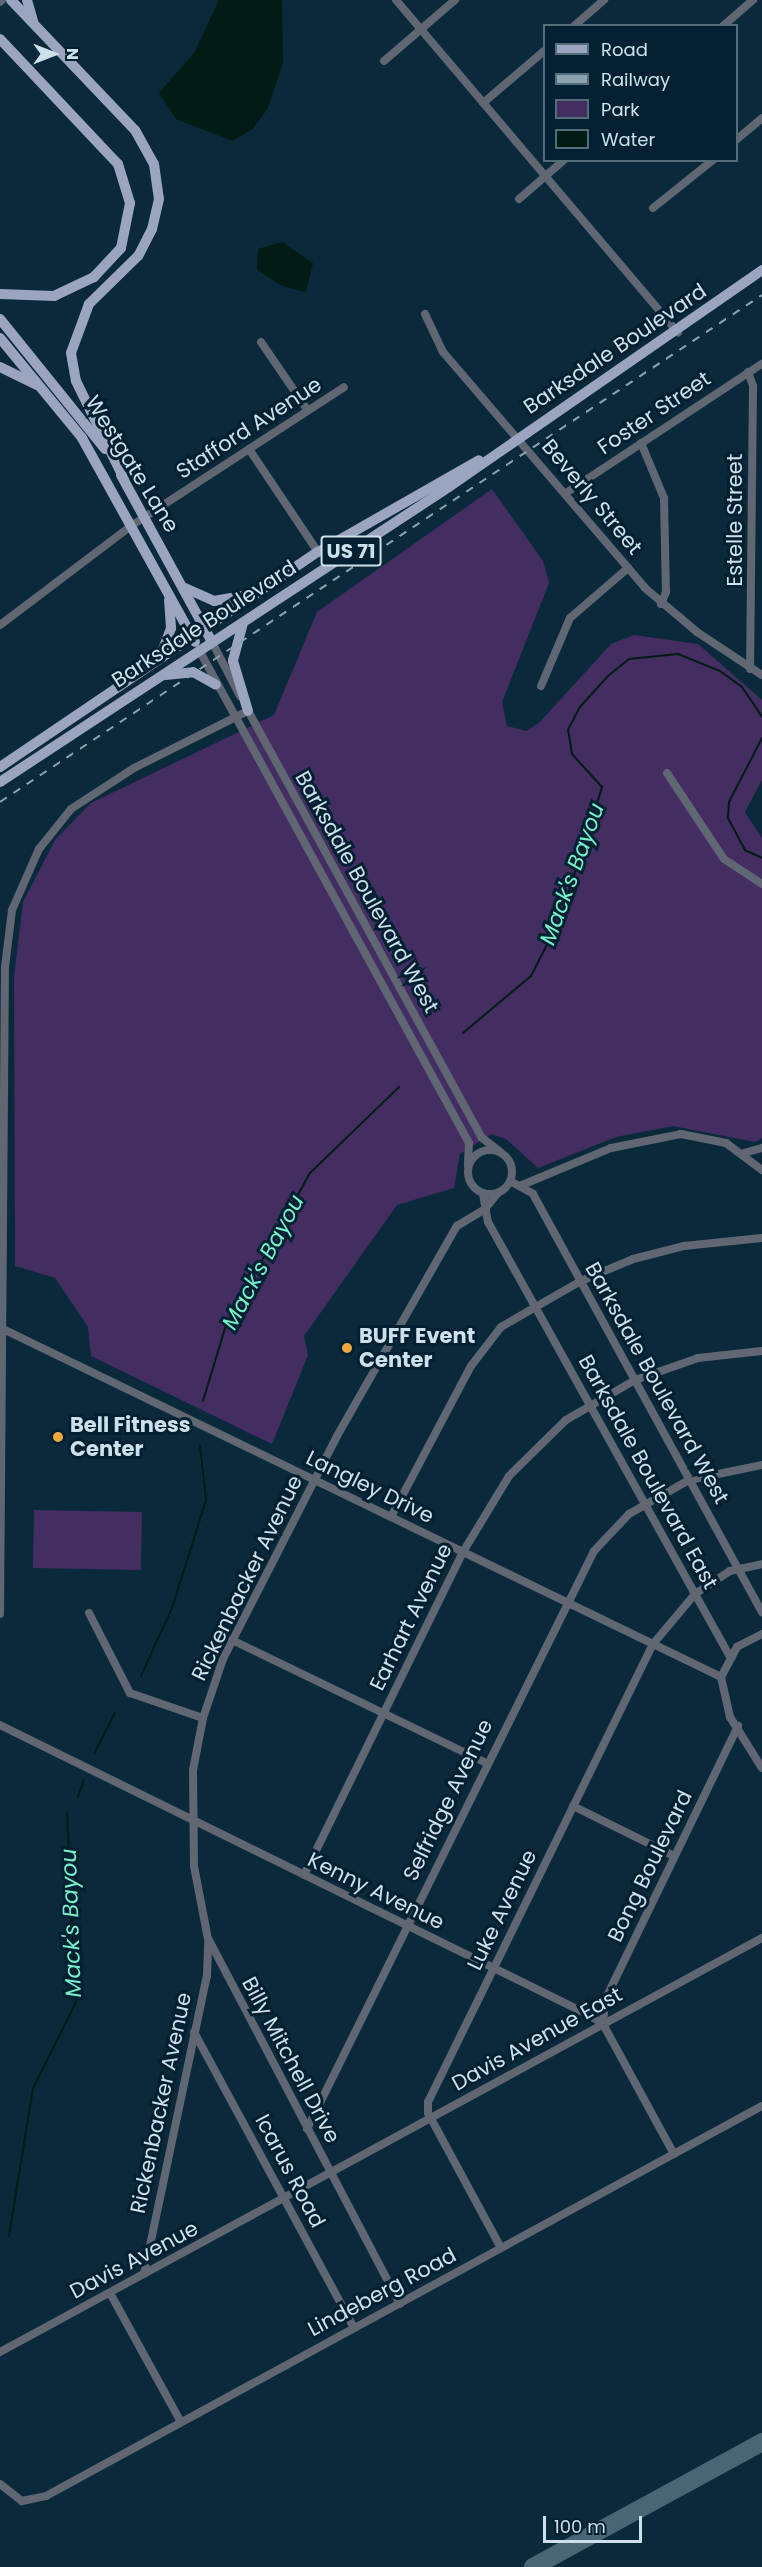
<!DOCTYPE html>
<style>
body{margin:0}
#map{position:relative;width:762px;height:2567px;overflow:hidden;background:#0a2a3b;font-family:Poppins,sans-serif}
div>[style]{position:absolute}
.green>*{inset:0;background:#442d61;transform-origin:0 0}
.water>*{inset:0;background:#011c15}
.stream>*{height:2px;margin:-1px;padding:0 1px;transform-origin:1px;border-radius:1px;background:#011c15}
.taxiway>*{height:18px;margin:-9px;padding:0 9px;transform-origin:9px;border-radius:9px;background:#4a6675}
.minor>*{height:8px;margin:-4px;padding:0 4px;transform-origin:4px;border-radius:4px;background:#616673}
.minor>.ring{margin:-4px;padding:0;box-sizing:content-box;background:none;border:8px solid #616673;border-radius:50%}
.major>*{height:10px;margin:-5px;padding:0 5px;transform-origin:5px;border-radius:5px;background:#9ba5c0}
.rail>*{height:2px;margin-top:-1px;transform-origin:0;background:repeating-linear-gradient(90deg,#8ba2af 0 8px,transparent 0 16px)}
.dots>*{width:16px;height:16px;translate:-50% -50%;box-sizing:border-box;border:3px solid #012031;border-radius:50%}
span{translate:-50% -50%;white-space:nowrap;text-align:center;line-height:1.15;-webkit-text-stroke:6px #012031;paint-order:stroke}
.shield-label span{padding:2px 4px;background:#012031;border:2px solid;border-radius:4px;-webkit-text-stroke-width:0}
.shield-label{font-size:20px;color:#cee0eb;font-weight:700}
.street-label{font-size:21px;color:#cee0eb}
.poi-label{font-size:21px;color:#cee0eb;font-weight:700}
.left{translate:0 -50%;text-align:left}
.water-label{font-size:22px;color:#75f2cc;font-style:italic}
.legend{position:absolute;left:543px;top:24px;width:195px;height:138px;box-sizing:border-box;background:#012031;border:2px solid #536d7b;margin:0;padding:8px 10px;list-style:none;font-size:18px;color:#cee0eb}
.legend li{display:flex;align-items:center;gap:12px;height:30px}
.legend b{width:30px;border:2px solid #536d7b}
.north{position:absolute;left:24px;top:24px;width:60px;height:60px;-webkit-text-stroke:4px #012031;paint-order:stroke;rotate:90deg;font-size:16px;font-weight:700;line-height:24px;text-align:center;color:#cee0eb}
.north::after{content:'';display:block;margin:auto;width:21px;height:27px;background:#cee0eb;clip-path:polygon(50% 0,100% 100%,50% 72%,0 100%)}
.scale{position:absolute;left:543px;top:2516px;width:99px;height:27px;box-sizing:border-box;border:3px solid #cee0eb;border-top:0;padding-left:8px;font-size:18px;line-height:21px;white-space:nowrap;color:#cee0eb;-webkit-text-stroke:4px #012031;paint-order:stroke}
</style>
<div id="map">
<div class="green">
<i style="clip-path:polygon(492px 489px,543px 561px,549px 583px,502px 702px,507px 726px,526px 731px,539px 723px,611px 644px,634px 635px,698px 644px,762px 700px,762px 780px,745px 812px,762px 838px,762px 1138px,755px 1142px,673px 1126px,616px 1137px,538px 1168px,506px 1139px,491px 1134px,460px 1154px,454px 1188px,397px 1205px,304px 1336px,308px 1355px,272px 1444px,91px 1356px,88px 1327px,55px 1278px,15px 1266px,14px 977px,23px 902px,55px 840px,91px 803px,274px 715px,317px 612px)"></i>
<i style="left:34px;top:1510px;width:108px;height:58px;rotate:1deg"></i>
</div>
<div class="water">
<i style="clip-path:polygon(219px 0,282px 0,283px 63px,268px 108px,253px 129px,232px 141px,176px 119px,159px 93px,194px 53px)"></i>
<i style="clip-path:polygon(282px 242px,313px 263px,306px 292px,282px 286px,257px 270px,258px 249px)"></i>
</div>
<div class="stream">
<i style="left:762px;top:738px;width:72px;rotate:117.3deg"></i>
<i style="left:729px;top:802px;width:16px;rotate:94deg"></i>
<i style="left:728px;top:818px;width:36px;rotate:62deg"></i>
<i style="left:745px;top:850px;width:19px;rotate:25deg"></i>
<i style="left:463px;top:1033px;width:89px;rotate:-40deg"></i>
<i style="left:531px;top:976px;width:64px;rotate:-63deg"></i>
<i style="left:560px;top:919px;width:139px;rotate:-72.3deg"></i>
<i style="left:602px;top:787px;width:45px;rotate:-132.3deg"></i>
<i style="left:572px;top:754px;width:24px;rotate:-99deg"></i>
<i style="left:568px;top:730px;width:25px;rotate:-63deg"></i>
<i style="left:579px;top:708px;width:43px;rotate:-47.8deg"></i>
<i style="left:608px;top:676px;width:27px;rotate:-39deg"></i>
<i style="left:629px;top:659px;width:49px;rotate:-5.8deg"></i>
<i style="left:678px;top:654px;width:45px;rotate:22deg"></i>
<i style="left:720px;top:671px;width:27px;rotate:36deg"></i>
<i style="left:742px;top:687px;width:36px;rotate:56deg"></i>
<i style="left:203px;top:1401px;width:76px;rotate:-73.2deg"></i>
<i style="left:225px;top:1328px;width:177px;rotate:-61.3deg"></i>
<i style="left:310px;top:1173px;width:124px;rotate:-44deg"></i>
<i style="left:141px;top:1676px;width:75px;rotate:-65.5deg"></i>
<i style="left:172px;top:1608px;width:113px;rotate:-72.5deg"></i>
<i style="left:206px;top:1500px;width:54px;rotate:-96.3deg"></i>
<i style="left:94px;top:1754px;width:46px;rotate:-62.9deg"></i>
<i style="left:78px;top:1797px;width:18px;rotate:-71deg"></i>
<i style="left:9px;top:2236px;width:150px;rotate:-80.8deg"></i>
<i style="left:33px;top:2088px;width:96px;rotate:-63.4deg"></i>
<i style="left:76px;top:2002px;width:190px;rotate:-92.7deg"></i>
</div>
<div class="taxiway">
<i style="left:533px;top:2567px;width:261px;rotate:-28.6deg"></i>
</div>
<div class="minor">
<i style="left:396px;top:0;width:436px;rotate:49.7deg"></i>
<i style="left:0;top:2px;width:3px;rotate:-45deg"></i>
<i style="left:574px;top:26px;width:40px;rotate:-41deg"></i>
<i style="left:723px;top:26px;width:40px;rotate:-41deg"></i>
<i style="left:384px;top:61px;width:94px;rotate:-40.7deg"></i>
<i style="left:483px;top:103px;width:80px;rotate:-40.4deg"></i>
<i style="left:736px;top:140px;width:34px;rotate:-40deg"></i>
<i style="left:519px;top:199px;width:60px;rotate:-40.9deg"></i>
<i style="left:653px;top:208px;width:77px;rotate:-38.7deg"></i>
<i style="left:425px;top:314px;width:42px;rotate:64.7deg"></i>
<i style="left:443px;top:352px;width:311px;rotate:49.4deg"></i>
<i style="left:645px;top:588px;width:68px;rotate:40.2deg"></i>
<i style="left:697px;top:632px;width:78px;rotate:33.5deg"></i>
<i style="left:261px;top:342px;width:83px;rotate:55.7deg"></i>
<i style="left:748px;top:372px;width:15px;rotate:70deg"></i>
<i style="left:753px;top:386px;width:283px;rotate:90.6deg"></i>
<i style="left:641px;top:443px;width:60px;rotate:67.3deg"></i>
<i style="left:664px;top:498px;width:94px;rotate:88.8deg"></i>
<i style="left:666px;top:592px;width:13px;rotate:113deg"></i>
<i style="left:249px;top:449px;width:124px;rotate:56.2deg"></i>
<i style="left:566px;top:493px;width:235px;rotate:-33.4deg"></i>
<i style="left:0;top:625px;width:164px;rotate:-37.1deg"></i>
<i style="left:131px;top:526px;width:254px;rotate:-33.1deg"></i>
<i style="left:212px;top:642px;width:61px;rotate:62.6deg"></i>
<i style="left:199px;top:650px;width:562px;rotate:61.29deg"></i>
<i style="left:469px;top:1143px;width:22px;rotate:93deg"></i>
<i style="left:541px;top:686px;width:74px;rotate:-66.9deg"></i>
<i style="left:570px;top:618px;width:77px;rotate:-40.8deg"></i>
<i style="left:246px;top:707px;width:490px;rotate:61.3deg"></i>
<i style="left:481px;top:1137px;width:24px;rotate:38deg"></i>
<i style="left:667px;top:773px;width:103px;rotate:56.5deg"></i>
<i style="left:724px;top:859px;width:45px;rotate:33.3deg"></i>
<i class="ring" style="left:468px;top:1150px;width:36px;height:36px"></i>
<i style="left:744px;top:1153px;width:19px;rotate:-16deg"></i>
<i style="left:510px;top:1181px;width:26px;rotate:29deg"></i>
<i style="left:533px;top:1194px;width:477px;rotate:61.3deg"></i>
<i style="left:522px;top:1185px;width:96px;rotate:-22.6deg"></i>
<i style="left:611px;top:1148px;width:71px;rotate:-11.3deg"></i>
<i style="left:681px;top:1134px;width:46px;rotate:11.3deg"></i>
<i style="left:726px;top:1143px;width:45px;rotate:36.9deg"></i>
<i style="left:483px;top:1194px;width:28px;rotate:80deg"></i>
<i style="left:488px;top:1222px;width:498px;rotate:60.9deg"></i>
<i style="left:1px;top:1328px;width:800px;rotate:25.86deg"></i>
<i style="left:391px;top:1517px;width:171px;rotate:-62.1deg"></i>
<i style="left:471px;top:1366px;width:49px;rotate:-52.4deg"></i>
<i style="left:501px;top:1327px;width:92px;rotate:-29.9deg"></i>
<i style="left:581px;top:1281px;width:56px;rotate:-22.9deg"></i>
<i style="left:633px;top:1259px;width:53px;rotate:-14.3deg"></i>
<i style="left:684px;top:1246px;width:78px;rotate:-5.9deg"></i>
<i style="left:89px;top:1613px;width:90px;rotate:62.9deg"></i>
<i style="left:130px;top:1693px;width:77px;rotate:18.9deg"></i>
<i style="left:0;top:1614px;width:647px;rotate:-89.56deg"></i>
<i style="left:5px;top:967px;width:57px;rotate:-83deg"></i>
<i style="left:12px;top:910px;width:67px;rotate:-66.1deg"></i>
<i style="left:39px;top:849px;width:51px;rotate:-51.3deg"></i>
<i style="left:71px;top:809px;width:75px;rotate:-33.1deg"></i>
<i style="left:134px;top:768px;width:127px;rotate:-26.6deg"></i>
<i style="left:762px;top:1634px;width:28px;rotate:153deg"></i>
<i style="left:737px;top:1647px;width:34px;rotate:118deg"></i>
<i style="left:721px;top:1677px;width:41px;rotate:77.3deg"></i>
<i style="left:730px;top:1717px;width:60px;rotate:57.9deg"></i>
<i style="left:232px;top:1640px;width:282px;rotate:25.8deg"></i>
<i style="left:0;top:1725px;width:659px;rotate:26.21deg"></i>
<i style="left:591px;top:2016px;width:14px;rotate:34deg"></i>
<i style="left:603px;top:2024px;width:148px;rotate:61.4deg"></i>
<i style="left:573px;top:1806px;width:113px;rotate:26.3deg"></i>
<i style="left:304px;top:1875px;width:360px;rotate:-63.8deg"></i>
<i style="left:463px;top:1552px;width:89px;rotate:-58.8deg"></i>
<i style="left:509px;top:1476px;width:80px;rotate:-44.5deg"></i>
<i style="left:566px;top:1420px;width:80px;rotate:-30.1deg"></i>
<i style="left:635px;top:1380px;width:67px;rotate:-19.2deg"></i>
<i style="left:698px;top:1358px;width:64px;rotate:-6.2deg"></i>
<i style="left:603px;top:2024px;width:24px;rotate:-85deg"></i>
<i style="left:605px;top:2000px;width:305px;rotate:-64.1deg"></i>
<i style="left:194px;top:2032px;width:336px;rotate:61.6deg"></i>
<i style="left:307px;top:2129px;width:645px;rotate:-63.59deg"></i>
<i style="left:594px;top:1551px;width:51px;rotate:-46.6deg"></i>
<i style="left:629px;top:1514px;width:69px;rotate:-29.5deg"></i>
<i style="left:689px;top:1480px;width:75px;rotate:-11.6deg"></i>
<i style="left:501px;top:2248px;width:153px;rotate:-118.4deg"></i>
<i style="left:428px;top:2113px;width:11px;rotate:-90deg"></i>
<i style="left:428px;top:2102px;width:510px;rotate:-63.84deg"></i>
<i style="left:653px;top:1644px;width:65px;rotate:-50deg"></i>
<i style="left:695px;top:1594px;width:42px;rotate:-33.3deg"></i>
<i style="left:730px;top:1571px;width:33px;rotate:-12deg"></i>
<i style="left:144px;top:2274px;width:305px;rotate:-78.1deg"></i>
<i style="left:207px;top:1976px;width:33px;rotate:-88deg"></i>
<i style="left:110px;top:2293px;width:147px;rotate:61.2deg"></i>
<i style="left:400px;top:2304px;width:412px;rotate:-117.7deg"></i>
<i style="left:208px;top:1939px;width:74px;rotate:-100.9deg"></i>
<i style="left:194px;top:1866px;width:96px;rotate:-90.6deg"></i>
<i style="left:193px;top:1770px;width:53px;rotate:-79.1deg"></i>
<i style="left:203px;top:1718px;width:62px;rotate:-71.3deg"></i>
<i style="left:223px;top:1659px;width:250px;rotate:-62.9deg"></i>
<i style="left:337px;top:1436px;width:242px;rotate:-60.3deg"></i>
<i style="left:457px;top:1226px;width:31px;rotate:-31deg"></i>
<i style="left:484px;top:1210px;width:22px;rotate:-51deg"></i>
<i style="left:0;top:2352px;width:867px;rotate:-28.52deg"></i>
<i style="left:0;top:2484px;width:28px;rotate:38deg"></i>
<i style="left:22px;top:2501px;width:25px;rotate:-12deg"></i>
<i style="left:46px;top:2496px;width:815px;rotate:-28.58deg"></i>
</div>
<div class="major">
<i style="left:11px;top:0;width:180px;rotate:46.4deg"></i>
<i style="left:135px;top:130px;width:39px;rotate:61deg"></i>
<i style="left:154px;top:164px;width:35px;rotate:82deg"></i>
<i style="left:159px;top:199px;width:31px;rotate:103deg"></i>
<i style="left:152px;top:229px;width:30px;rotate:117deg"></i>
<i style="left:138px;top:256px;width:69px;rotate:135.6deg"></i>
<i style="left:89px;top:304px;width:52px;rotate:110.2deg"></i>
<i style="left:71px;top:353px;width:28px;rotate:80deg"></i>
<i style="left:76px;top:381px;width:109px;rotate:63.9deg"></i>
<i style="left:27px;top:0;width:22px;rotate:74deg"></i>
<i style="left:0;top:39px;width:172px;rotate:46.7deg"></i>
<i style="left:118px;top:164px;width:41px;rotate:72.9deg"></i>
<i style="left:130px;top:203px;width:46px;rotate:101.3deg"></i>
<i style="left:121px;top:248px;width:40px;rotate:133deg"></i>
<i style="left:94px;top:277px;width:44px;rotate:154.6deg"></i>
<i style="left:54px;top:296px;width:54px;rotate:-177.9deg"></i>
<i style="left:0;top:319px;width:167px;rotate:51.1deg"></i>
<i style="left:0;top:338px;width:129px;rotate:50.6deg"></i>
<i style="left:82px;top:438px;width:233px;rotate:61deg"></i>
<i style="left:0;top:367px;width:41px;rotate:25.9deg"></i>
<i style="left:121px;top:475px;width:190px;rotate:61.4deg"></i>
<i style="left:185px;top:588px;width:32px;rotate:24deg"></i>
<i style="left:214px;top:601px;width:29px;rotate:-10deg"></i>
<i style="left:243px;top:623px;width:39px;rotate:105deg"></i>
<i style="left:233px;top:661px;width:52px;rotate:73.3deg"></i>
<i style="left:160px;top:657px;width:31px;rotate:-69deg"></i>
<i style="left:171px;top:628px;width:28px;rotate:-94deg"></i>
<i style="left:166px;top:675px;width:27px;rotate:-6deg"></i>
<i style="left:193px;top:672px;width:26px;rotate:29deg"></i>
<i style="left:0;top:767px;width:384px;rotate:-34.1deg"></i>
<i style="left:318px;top:552px;width:185px;rotate:-29.7deg"></i>
<i style="left:0;top:782px;width:537px;rotate:-33.31deg"></i>
<i style="left:449px;top:487px;width:381px;rotate:-34.7deg"></i>
</div>
<div class="rail">
<i style="left:0;top:802px;width:915px;rotate:-33.64deg"></i>
</div>
<div class="dots">
<i style="left:347px;top:1348px;background:#efa73e"></i>
<i style="left:58px;top:1437px;background:#efa73e"></i>
</div>
<div class="shield-label">
<span style="left:351px;top:551px">US 71</span>
</div>
<div class="street-label">
<span style="left:615px;top:349px;rotate:-34deg">Barksdale Boulevard</span>
<span style="left:654px;top:413px;rotate:-34deg">Foster Street</span>
<span style="left:249px;top:428px;rotate:-33deg">Stafford Avenue</span>
<span style="left:132px;top:464px;rotate:58deg">Westgate Lane</span>
<span style="left:592px;top:497px;rotate:50deg">Beverly Street</span>
<span style="left:735px;top:520px;rotate:-90deg">Estelle Street</span>
<span style="left:204px;top:624px;rotate:-33deg">Barksdale Boulevard</span>
<span style="left:367px;top:892px;rotate:61deg">Barksdale Boulevard West</span>
<span style="left:657px;top:1383px;rotate:61deg">Barksdale Boulevard West</span>
<span style="left:648px;top:1472px;rotate:61deg">Barksdale Boulevard East</span>
<span style="left:370px;top:1487px;rotate:26deg">Langley Drive</span>
<span style="left:247px;top:1578px;rotate:-64deg">Rickenbacker Avenue</span>
<span style="left:411px;top:1617px;rotate:-64deg">Earhart Avenue</span>
<span style="left:448px;top:1800px;rotate:-64deg">Selfridge Avenue</span>
<span style="left:650px;top:1866px;rotate:-64deg">Bong Boulevard</span>
<span style="left:376px;top:1891px;rotate:26deg">Kenny Avenue</span>
<span style="left:502px;top:1910px;rotate:-64deg">Luke Avenue</span>
<span style="left:537px;top:2039px;rotate:-29deg">Davis Avenue East</span>
<span style="left:291px;top:2060px;rotate:62deg">Billy Mitchell Drive</span>
<span style="left:161px;top:2103px;rotate:-78deg">Rickenbacker Avenue</span>
<span style="left:290px;top:2171px;rotate:62deg">Icarus Road</span>
<span style="left:134px;top:2260px;rotate:-28deg">Davis Avenue</span>
<span style="left:382px;top:2292px;rotate:-28deg">Lindeberg Road</span>
</div>
<div class="poi-label">
<span class="left" style="left:359px;top:1348px">BUFF Event<br>Center</span>
<span class="left" style="left:70px;top:1437px">Bell Fitness<br>Center</span>
</div>
<div class="water-label">
<span style="left:572px;top:874px;rotate:-70deg">Mack's Bayou</span>
<span style="left:263px;top:1262px;rotate:-62deg">Mack's Bayou</span>
<span style="left:71px;top:1923px;rotate:-92deg">Mack's Bayou</span>
</div>
<ul class="legend">
<li><b style="height:8px;background:#9ba5c0"></b>Road</li>
<li><b style="height:8px;background:#8ba2af"></b>Railway</li>
<li><b style="height:16px;background:#442d61"></b>Park</li>
<li><b style="height:16px;background:#011c15"></b>Water</li>
</ul>
<div class="north">N</div>
<div class="scale">100 m</div>
</div>
